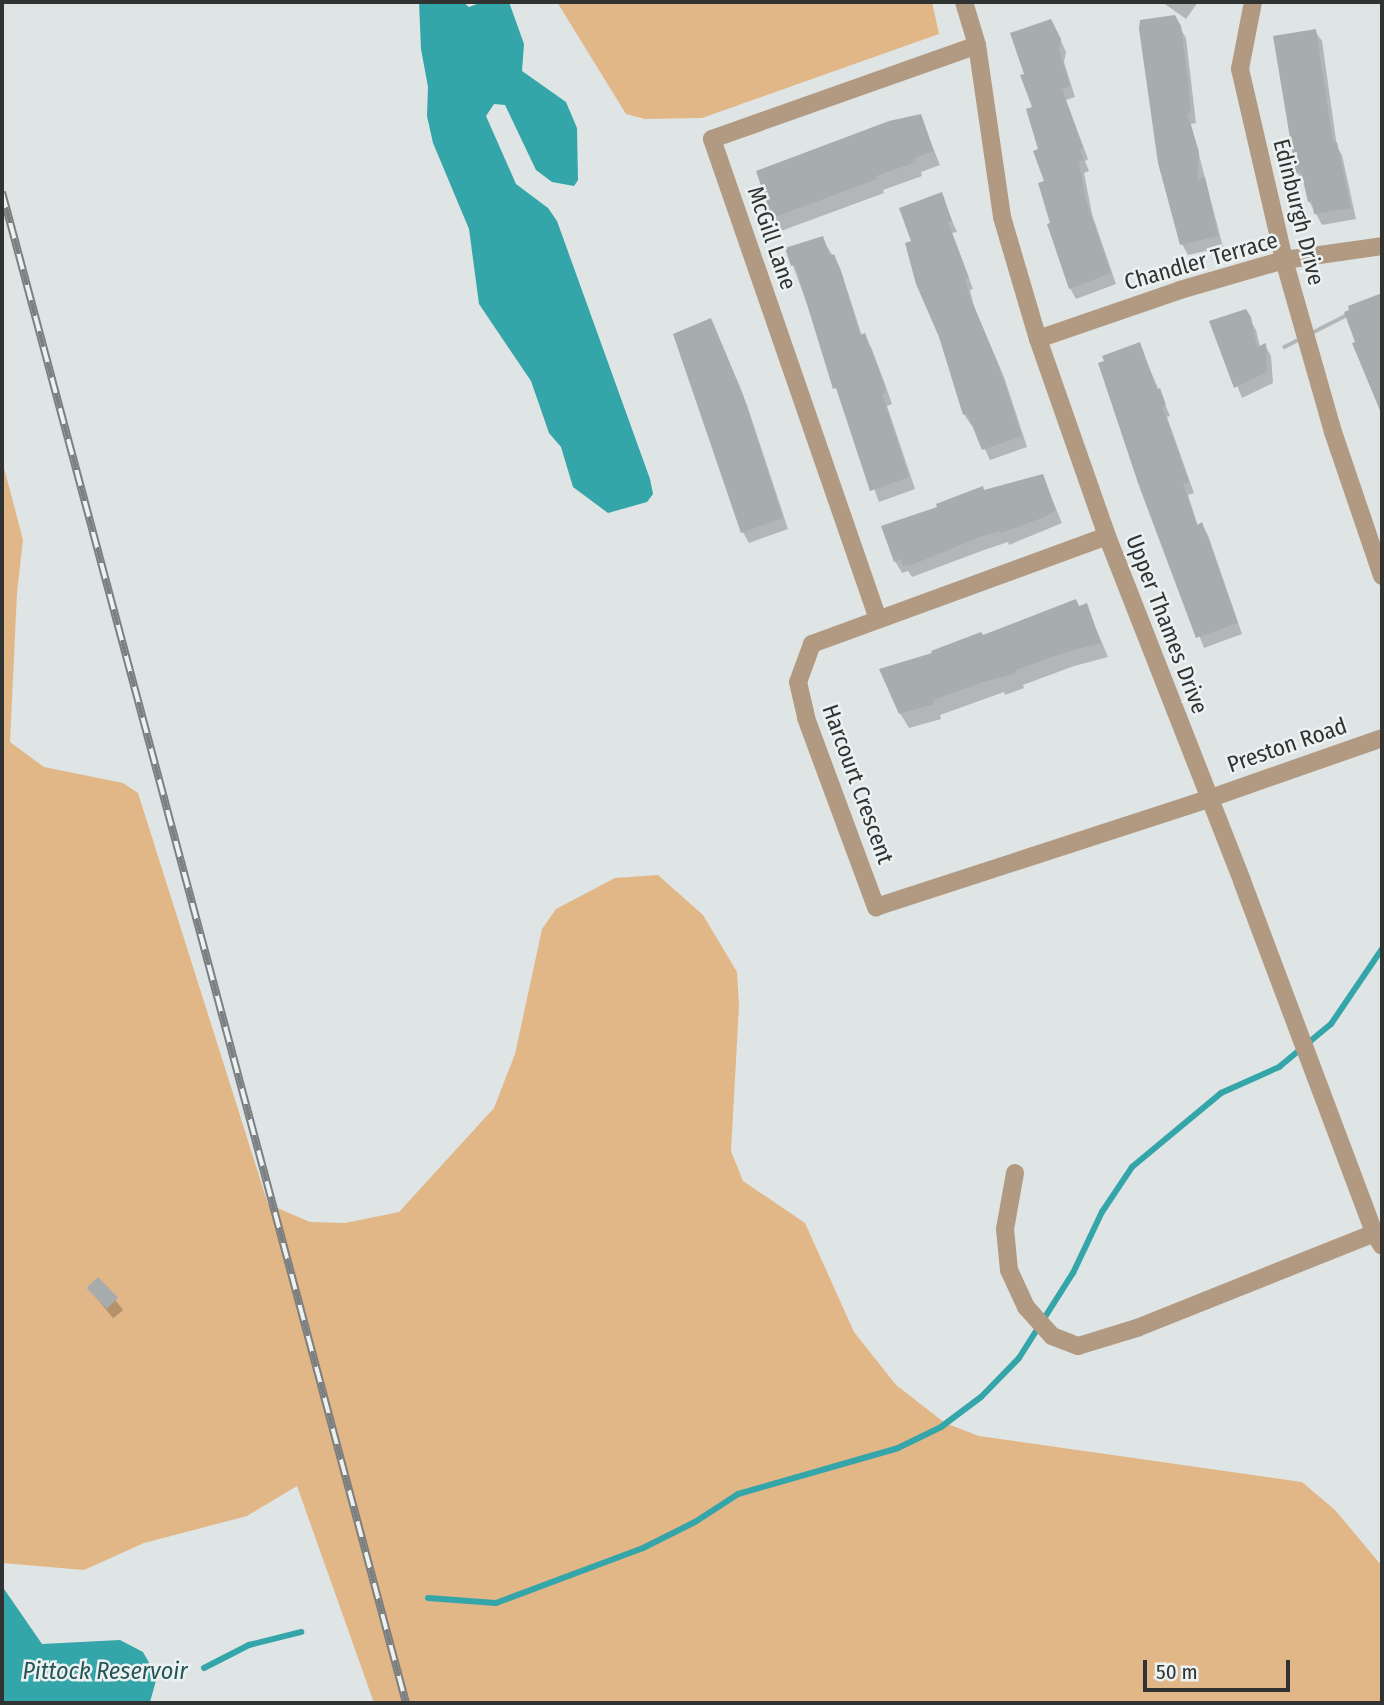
<!DOCTYPE html>
<style>
body{margin:0}
#map{position:relative;width:1384px;height:1705px;overflow:hidden;background:#dfe4e5;font-family:"Fira Sans Condensed",sans-serif}
div>[style]{position:absolute}
.green>*{inset:0;background:#e2b788}
.water>*{inset:0;background:#34a5a9}
.shadow>*{inset:0;background:#0003;transform-origin:0 0}
.stream>*{height:6px;margin:-3px;padding:0 3px;transform-origin:3px;border-radius:3px;background:#34a5a9}
.building>*{inset:0;background:#a7acac;transform-origin:0 0}
.minor>*{height:18px;margin:-9px;padding:0 9px;transform-origin:9px;border-radius:9px;background:#b19a81}
.rail>*{height:8px;margin-top:-4px;transform-origin:0;background:repeating-linear-gradient(90deg,#ecf2f2 0 16px,#7c8080 0 32px);box-sizing:border-box;border-block:2px solid #7c8080}
span{translate:-50% -50%;white-space:nowrap;text-align:center;line-height:1.15;-webkit-text-stroke:5px #ecf2f2;paint-order:stroke}
.street-label{font-size:23px;color:#313333}
.water-label{font-size:24px;color:#275658;font-style:italic}
.frame{position:absolute;inset:0;border:4px solid #313333;pointer-events:none}
.scale{position:absolute;left:1143px;top:1660px;width:147px;height:32px;box-sizing:border-box;border:4px solid #313333;border-top:0;padding-left:9px;font-size:21px;line-height:24px;white-space:nowrap;color:#313333;-webkit-text-stroke:5px #ecf2f2;paint-order:stroke}
</style>
<div id="map">
<div class="green">
<i style="clip-path:polygon(557px 2px,932px 2px,939px 34px,702px 118px,645px 119px,626px 114px)"></i>
<i style="clip-path:polygon(2px 460px,23px 540px,17px 593px,10px 742px,44px 767px,123px 783px,138px 793px,268px 1204px,310px 1222px,345px 1223px,399px 1212px,494px 1108px,515px 1054px,542px 929px,556px 909px,615px 878px,658px 875px,703px 915px,737px 972px,739px 1006px,731px 1151px,743px 1181px,805px 1223px,854px 1332px,896px 1385px,945px 1423px,979px 1436px,1302px 1482px,1335px 1510px,1382px 1566px,1382px 1703px,374px 1703px,297px 1486px,247px 1516px,144px 1543px,84px 1570px,2px 1563px)"></i>
</div>
<div class="water">
<i style="clip-path:polygon(419px 2px,463px 2px,469px 7px,482px 2px,509px 2px,524px 44px,522px 71px,566px 102px,577px 128px,578px 180px,574px 186px,552px 182px,536px 170px,505px 105px,494px 104px,486px 116px,516px 184px,548px 208px,557px 221px,650px 479px,653px 494px,647px 502px,608px 513px,573px 487px,561px 447px,549px 433px,531px 381px,479px 304px,469px 229px,433px 143px,427px 116px,428px 87px,421px 49px)"></i>
<i style="clip-path:polygon(2px 1586px,42px 1644px,120px 1640px,143px 1652px,157px 1677px,150px 1702px,2px 1703px)"></i>
</div>
<div class="shadow">
<i style="clip-path:polygon(1162px 2px,1198px 2px,1186px 19px)"></i>
<i style="clip-path:polygon(1174px 17px,1186px 38px,1196px 123px,1191px 124px,1223px 247px,1188px 255px,1182px 244px)"></i>
<i style="clip-path:polygon(1315px 31px,1322px 41px,1337px 147px,1342px 155px,1356px 219px,1322px 225px,1309px 201px,1306px 182px,1297px 173px,1275px 37px)"></i>
<i style="clip-path:polygon(1057px 32px,1066px 52px,1064px 62px,1075px 97px,1066px 100px,1088px 159px,1085px 161px,1089px 171px,1084px 173px,1092px 214px,1116px 284px,1076px 299px,1070px 288px,1052px 225px,1034px 108px)"></i>
<i style="clip-path:polygon(920px 116px,940px 165px,921px 172px,922px 176px,883px 190px,884px 193px,781px 231px,774px 217px)"></i>
<i style="clip-path:polygon(941px 195px,957px 232px,952px 233px,973px 289px,970px 290px,974px 307px,1004px 377px,1027px 447px,990px 460px,973px 424px,971px 425px,964px 414px,913px 242px)"></i>
<i style="clip-path:polygon(822px 238px,840px 268px,862px 336px,871px 347px,885px 384px,892px 404px,887px 406px,915px 489px,879px 502px,787px 249px)"></i>
<i style="left:1380px;top:296px;width:4px;height:110px;rotate:63deg"></i>
<i style="clip-path:polygon(1245px 311px,1256px 330px,1260px 347px,1265px 345px,1271px 356px,1273px 383px,1242px 398px,1212px 322px)"></i>
<i style="clip-path:polygon(716px 331px,747px 405px,788px 529px,749px 543px,743px 532px)"></i>
<i style="clip-path:polygon(1139px 344px,1170px 416px,1167px 417px,1194px 493px,1188px 495px,1198px 526px,1202px 525px,1208px 535px,1242px 634px,1204px 648px,1140px 482px)"></i>
<i style="clip-path:polygon(1042px 476px,1062px 523px,1009px 545px,1008px 542px,984px 550px,912px 577px,908px 571px,902px 573px,895px 561px,984px 491px)"></i>
<i style="clip-path:polygon(1086px 605px,1108px 657px,1074px 666px,1023px 685px,1024px 688px,1005px 695px,1004px 692px,940px 715px,941px 719px,909px 728px,900px 713px,982px 637px)"></i>
<i style="left:98px;top:1279px;width:40px;height:13px;rotate:51deg"></i>
</div>
<div class="stream">
<i style="left:428px;top:1598px;width:68px;rotate:4.2deg"></i>
<i style="left:496px;top:1603px;width:157px;rotate:-20.5deg"></i>
<i style="left:643px;top:1548px;width:58px;rotate:-26.6deg"></i>
<i style="left:695px;top:1522px;width:51px;rotate:-33.1deg"></i>
<i style="left:738px;top:1494px;width:166px;rotate:-16deg"></i>
<i style="left:898px;top:1448px;width:48px;rotate:-26deg"></i>
<i style="left:941px;top:1427px;width:50px;rotate:-36.9deg"></i>
<i style="left:981px;top:1397px;width:54px;rotate:-45.7deg"></i>
<i style="left:1019px;top:1358px;width:101px;rotate:-57.6deg"></i>
<i style="left:1073px;top:1273px;width:68px;rotate:-64.6deg"></i>
<i style="left:1102px;top:1212px;width:54px;rotate:-56.3deg"></i>
<i style="left:1132px;top:1167px;width:116px;rotate:-39.7deg"></i>
<i style="left:1221px;top:1093px;width:64px;rotate:-24.1deg"></i>
<i style="left:1279px;top:1067px;width:67px;rotate:-39.6deg"></i>
<i style="left:1331px;top:1024px;width:91px;rotate:-55.8deg"></i>
<i style="left:204px;top:1668px;width:51px;rotate:-27.1deg"></i>
<i style="left:249px;top:1645px;width:54px;rotate:-14deg"></i>
<i style="left:153px;top:1671px;width:6px;rotate:9deg"></i>
</div>
<div class="building">
<i style="clip-path:polygon(1175px 15px,1181px 26px,1188px 81px,1191px 113px,1187px 113px,1199px 152px,1197px 180px,1205px 177px,1218px 236px,1180px 245px,1158px 163px,1139px 29px,1140px 20px)"></i>
<i style="clip-path:polygon(1051px 19px,1061px 39px,1059px 50px,1070px 86px,1062px 89px,1083px 148px,1080px 150px,1084px 160px,1079px 162px,1086px 201px,1111px 273px,1069px 289px,1047px 224px,1050px 223px,1038px 183px,1044px 181px,1033px 151px,1038px 149px,1026px 109px,1032px 107px,1020px 75px,1024px 74px,1010px 33px)"></i>
<i style="clip-path:polygon(1316px 29px,1333px 143px,1337px 142px,1351px 208px,1314px 214px,1312px 201px,1308px 202px,1301px 171px,1296px 174px,1273px 36px)"></i>
<i style="clip-path:polygon(921px 114px,934px 151px,914px 158px,916px 162px,876px 176px,877px 179px,772px 218px,756px 171px,889px 121px)"></i>
<i style="clip-path:polygon(942px 192px,952px 221px,948px 222px,969px 278px,965px 279px,969px 294px,998px 364px,1022px 436px,982px 450px,967px 413px,963px 415px,939px 337px,916px 284px,905px 243px,911px 241px,899px 208px)"></i>
<i style="clip-path:polygon(823px 236px,830px 256px,834px 254px,842px 274px,860px 335px,865px 333px,879px 370px,886px 392px,882px 394px,909px 477px,870px 491px,836px 388px,833px 389px,795px 265px,791px 266px,785px 248px)"></i>
<i style="clip-path:polygon(1382px 293px,1382px 413px,1381px 413px,1352px 343px,1355px 342px,1344px 312px,1349px 310px,1348px 306px)"></i>
<i style="clip-path:polygon(1246px 309px,1251px 317px,1257px 347px,1266px 343px,1267px 372px,1234px 388px,1209px 321px)"></i>
<i style="clip-path:polygon(711px 318px,742px 392px,783px 518px,741px 533px,673px 334px)"></i>
<i style="clip-path:polygon(1140px 342px,1157px 390px,1160px 388px,1166px 405px,1162px 406px,1189px 482px,1183px 484px,1197px 525px,1202px 522px,1238px 623px,1196px 638px,1138px 483px,1098px 363px,1104px 361px,1102px 356px)"></i>
<i style="clip-path:polygon(1043px 474px,1056px 510px,1047px 516px,1001px 533px,999px 531px,977px 538px,914px 564px,903px 566px,901px 559px,894px 562px,881px 526px,937px 507px,936px 504px,983px 486px,984px 490px)"></i>
<i style="clip-path:polygon(1076px 599px,1079px 606px,1087px 603px,1101px 643px,1066px 652px,1016px 670px,1017px 673px,983px 682px,933px 700px,934px 704px,899px 714px,879px 669px,932px 653px,931px 651px,981px 632px,983px 635px)"></i>
<i style="left:98px;top:1277px;width:29px;height:16px;rotate:46deg"></i>
</div>
<div class="minor">
<i style="left:964px;top:2px;width:45px;rotate:73.2deg"></i>
<i style="left:977px;top:45px;width:174px;rotate:81.7deg"></i>
<i style="left:1002px;top:217px;width:127px;rotate:73.6deg"></i>
<i style="left:1038px;top:339px;width:209px;rotate:70.7deg"></i>
<i style="left:1107px;top:536px;width:370px;rotate:68.6deg"></i>
<i style="left:1242px;top:881px;width:376px;rotate:69.4deg"></i>
<i style="left:1374px;top:1233px;width:15px;rotate:58deg"></i>
<i style="left:1253px;top:2px;width:68px;rotate:101deg"></i>
<i style="left:1240px;top:69px;width:196px;rotate:77deg"></i>
<i style="left:1284px;top:260px;width:179px;rotate:74.1deg"></i>
<i style="left:1333px;top:432px;width:152px;rotate:71.2deg"></i>
<i style="left:1038px;top:339px;width:150px;rotate:-19deg"></i>
<i style="left:1180px;top:290px;width:108px;rotate:-16.1deg"></i>
<i style="left:1284px;top:260px;width:99px;rotate:-8.1deg"></i>
<i style="left:1107px;top:536px;width:314px;rotate:159.9deg"></i>
<i style="left:812px;top:644px;width:40px;rotate:110.2deg"></i>
<i style="left:798px;top:682px;width:37px;rotate:77deg"></i>
<i style="left:806px;top:718px;width:202px;rotate:69.7deg"></i>
<i style="left:876px;top:907px;width:349px;rotate:-18deg"></i>
<i style="left:1208px;top:799px;width:184px;rotate:-19.3deg"></i>
<i style="left:878px;top:619px;width:508px;rotate:-109.08deg"></i>
<i style="left:712px;top:139px;width:281px;rotate:-19.5deg"></i>
<i style="left:1015px;top:1173px;width:57px;rotate:100.1deg"></i>
<i style="left:1005px;top:1229px;width:41px;rotate:84.4deg"></i>
<i style="left:1009px;top:1270px;width:41px;rotate:65.3deg"></i>
<i style="left:1026px;top:1307px;width:39px;rotate:48deg"></i>
<i style="left:1052px;top:1336px;width:28px;rotate:21deg"></i>
<i style="left:1078px;top:1346px;width:62px;rotate:-17deg"></i>
<i style="left:1137px;top:1328px;width:255px;rotate:-21.8deg"></i>
</div>
<div class="rail">
<i style="left:2px;top:192px;width:1564px;rotate:75.03deg"></i>
</div>
<div class="street-label">
<span style="left:1299px;top:212px;rotate:76deg">Edinburgh Drive</span>
<span style="left:772px;top:238px;rotate:71deg">McGill Lane</span>
<span style="left:1201px;top:261px;rotate:-16deg">Chandler Terrace</span>
<span style="left:1167px;top:624px;rotate:69deg">Upper Thames Drive</span>
<span style="left:1287px;top:745px;rotate:-19deg">Preston Road</span>
<span style="left:858px;top:784px;rotate:70deg">Harcourt Crescent</span>
</div>
<div class="water-label">
<span style="left:105px;top:1672px">Pittock Reservoir</span>
</div>
<div class="frame"></div>
<div class="scale">50 m</div>
</div>
